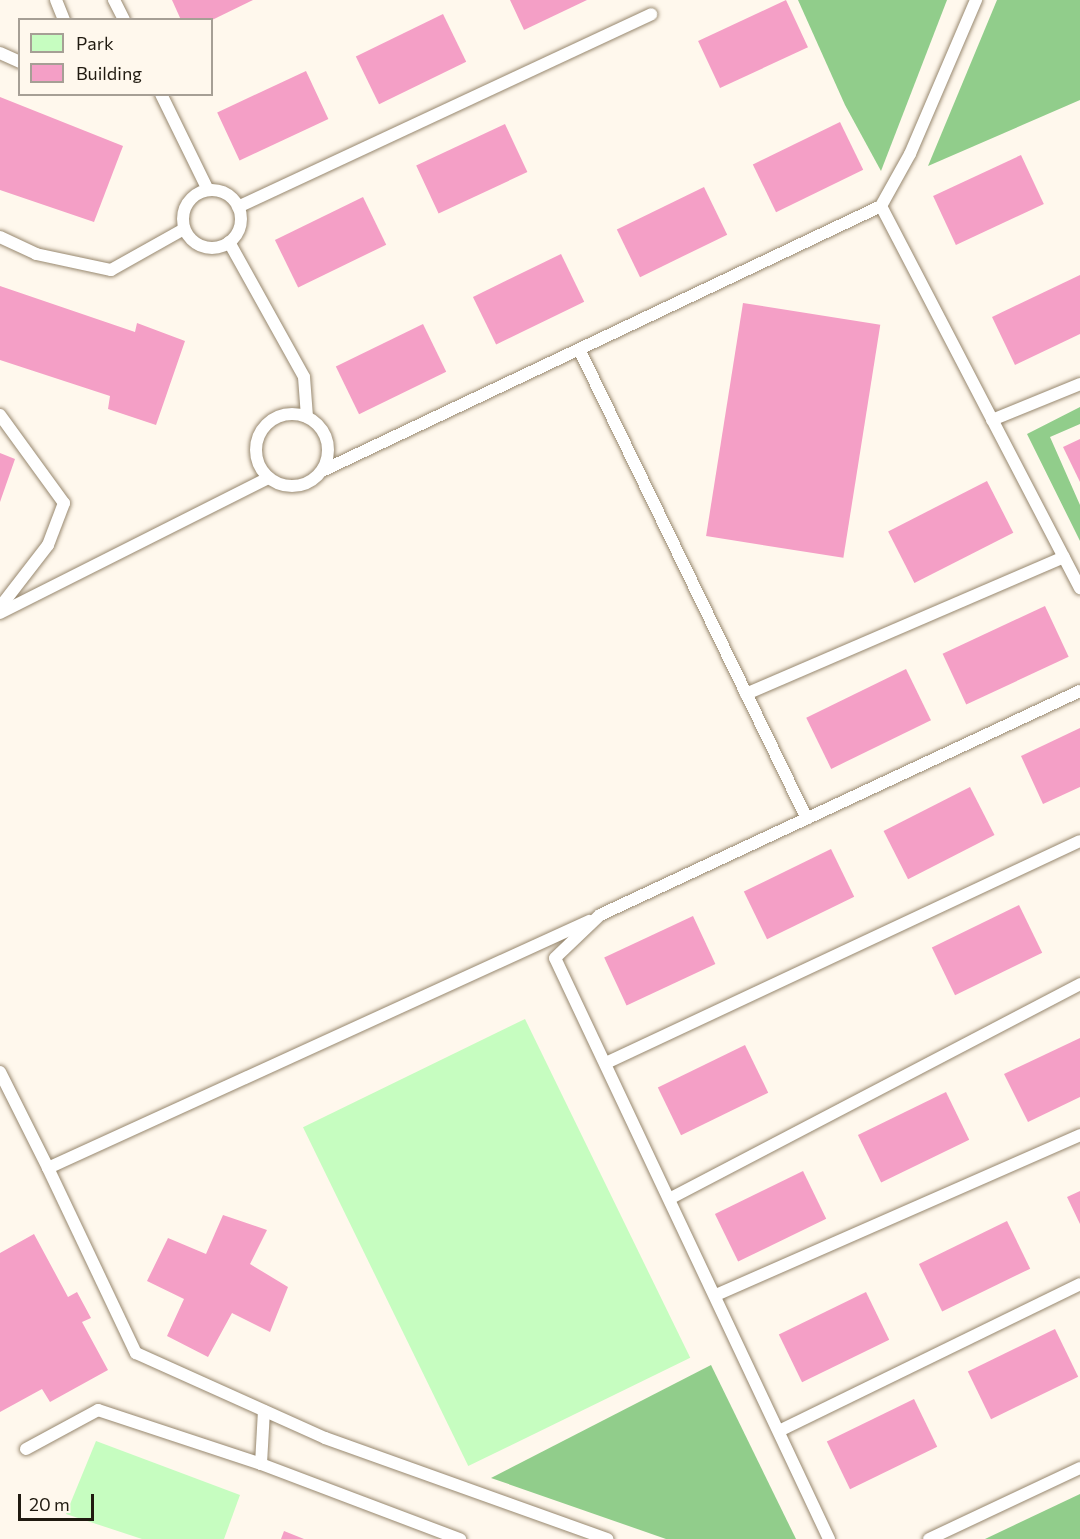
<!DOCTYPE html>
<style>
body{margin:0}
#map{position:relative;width:1080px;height:1539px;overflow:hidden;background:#fff8ed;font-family:Commissioner,sans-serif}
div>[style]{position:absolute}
.green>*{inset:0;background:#c6fdc0;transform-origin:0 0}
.forest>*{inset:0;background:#91cd8b}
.building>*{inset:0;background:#f49fc6;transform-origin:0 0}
.roads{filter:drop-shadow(0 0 2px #98886f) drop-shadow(0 0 2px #98886f)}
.lane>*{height:12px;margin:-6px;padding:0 6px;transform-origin:6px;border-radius:6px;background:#fff}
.lane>.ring{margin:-6px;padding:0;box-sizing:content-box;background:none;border:12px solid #fff;border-radius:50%}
span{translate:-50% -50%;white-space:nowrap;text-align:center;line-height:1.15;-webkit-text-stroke:5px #fff8ed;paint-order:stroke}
.legend{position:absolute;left:18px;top:18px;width:195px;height:78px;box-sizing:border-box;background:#fff8ed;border:2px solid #a69f95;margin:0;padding:8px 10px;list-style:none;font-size:18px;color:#201a10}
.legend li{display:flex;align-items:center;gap:12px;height:30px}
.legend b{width:30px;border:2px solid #a69f95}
.scale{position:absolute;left:18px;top:1494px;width:76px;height:27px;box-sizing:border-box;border:3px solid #201a10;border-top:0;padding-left:8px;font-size:18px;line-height:21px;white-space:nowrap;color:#201a10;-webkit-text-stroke:4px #fff8ed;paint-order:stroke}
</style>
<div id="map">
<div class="green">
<i style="left:525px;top:1019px;width:377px;height:247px;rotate:64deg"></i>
<i style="clip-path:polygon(96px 1441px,240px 1495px,224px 1539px,142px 1539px,66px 1514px)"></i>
</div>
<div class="forest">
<i style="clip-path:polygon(798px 0,947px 0,881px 171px,845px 105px)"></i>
<i style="clip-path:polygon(997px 0,1080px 0,1080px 100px,928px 166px)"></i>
<i style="clip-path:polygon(1080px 407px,1080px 424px,1050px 437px,1080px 505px,1080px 541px,1027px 434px)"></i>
<i style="clip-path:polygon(711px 1365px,796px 1539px,666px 1539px,491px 1478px)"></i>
<i style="clip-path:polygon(1080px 1494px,1080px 1539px,985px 1539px)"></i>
</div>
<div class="building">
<i style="clip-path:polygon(172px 0,253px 0,212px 20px,181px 20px)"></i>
<i style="clip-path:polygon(510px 0,587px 0,524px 30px)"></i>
<i style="left:786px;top:0;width:52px;height:97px;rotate:65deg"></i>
<i style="left:443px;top:14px;width:53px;height:97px;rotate:64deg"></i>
<i style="left:306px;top:71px;width:53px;height:98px;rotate:65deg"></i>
<i style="clip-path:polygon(0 97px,123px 146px,94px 222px,0 190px)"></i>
<i style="left:840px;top:122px;width:53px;height:97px;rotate:64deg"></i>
<i style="left:505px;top:124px;width:53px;height:98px;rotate:65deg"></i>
<i style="left:1021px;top:155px;width:54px;height:97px;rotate:65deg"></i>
<i style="left:704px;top:187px;width:53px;height:97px;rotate:64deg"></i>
<i style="left:363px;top:197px;width:53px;height:98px;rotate:64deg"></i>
<i style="left:561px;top:254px;width:53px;height:98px;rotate:64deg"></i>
<i style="clip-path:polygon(1080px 275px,1080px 334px,1015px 365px,992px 317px)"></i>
<i style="clip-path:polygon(0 286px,135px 332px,137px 323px,185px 341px,156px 425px,108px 409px,110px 396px,0 360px)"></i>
<i style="left:743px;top:303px;width:139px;height:236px;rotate:9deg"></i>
<i style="left:423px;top:324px;width:53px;height:97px;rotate:64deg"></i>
<i style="clip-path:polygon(1080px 439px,1080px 482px,1063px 447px)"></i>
<i style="clip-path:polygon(0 453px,15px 459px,0 502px)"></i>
<i style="left:987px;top:481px;width:58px;height:111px;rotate:63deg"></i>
<i style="left:1045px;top:606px;width:56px;height:113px;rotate:65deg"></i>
<i style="left:906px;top:669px;width:57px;height:111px;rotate:64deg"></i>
<i style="clip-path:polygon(1080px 728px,1080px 787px,1043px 804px,1021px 756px)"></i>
<i style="left:970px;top:787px;width:54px;height:97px;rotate:63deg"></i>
<i style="left:831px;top:849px;width:53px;height:97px;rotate:64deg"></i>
<i style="left:1019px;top:905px;width:53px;height:97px;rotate:64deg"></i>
<i style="left:693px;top:916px;width:53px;height:98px;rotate:65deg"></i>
<i style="clip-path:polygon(1080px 1038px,1080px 1097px,1028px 1122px,1004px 1074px)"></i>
<i style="left:745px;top:1045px;width:53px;height:97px;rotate:64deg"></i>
<i style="left:946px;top:1092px;width:53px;height:98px;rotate:64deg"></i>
<i style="left:803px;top:1171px;width:53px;height:98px;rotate:64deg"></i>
<i style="clip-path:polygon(1080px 1191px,1080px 1224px,1067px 1197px)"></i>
<i style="clip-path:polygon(223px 1215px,267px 1230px,250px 1264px,288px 1287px,270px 1332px,232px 1313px,208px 1357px,167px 1336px,184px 1299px,147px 1281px,168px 1238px,206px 1254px)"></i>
<i style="left:1007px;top:1221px;width:53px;height:98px;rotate:64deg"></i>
<i style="clip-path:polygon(34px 1234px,68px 1297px,77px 1292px,91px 1318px,82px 1322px,108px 1370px,50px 1402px,42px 1389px,0 1412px,0 1253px)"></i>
<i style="left:866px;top:1292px;width:53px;height:97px;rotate:64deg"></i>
<i style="left:1055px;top:1329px;width:53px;height:97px;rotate:64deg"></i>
<i style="left:914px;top:1399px;width:53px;height:97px;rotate:64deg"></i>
<i style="clip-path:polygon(284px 1531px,304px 1539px,281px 1539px)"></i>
</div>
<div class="roads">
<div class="lane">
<i style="left:56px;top:0;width:22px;rotate:68deg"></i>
<i style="left:114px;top:0;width:22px;rotate:63deg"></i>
<i style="left:0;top:53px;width:22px;rotate:24deg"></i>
<i style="left:161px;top:94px;width:107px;rotate:63.9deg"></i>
<i class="ring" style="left:183px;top:190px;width:46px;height:46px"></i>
<i style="left:881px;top:206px;width:431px;rotate:62.5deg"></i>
<i style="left:238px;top:207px;width:456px;rotate:-25deg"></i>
<i style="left:0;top:237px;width:40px;rotate:25deg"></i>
<i style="left:36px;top:254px;width:77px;rotate:12deg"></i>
<i style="left:111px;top:270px;width:84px;rotate:-29.3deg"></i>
<i style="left:229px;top:242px;width:154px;rotate:60.9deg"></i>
<i style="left:304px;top:377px;width:40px;rotate:85.7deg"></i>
<i style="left:579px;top:349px;width:522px;rotate:64.12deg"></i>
<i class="ring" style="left:256px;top:414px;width:60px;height:60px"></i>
<i style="left:0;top:415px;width:109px;rotate:54deg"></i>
<i style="left:64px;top:503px;width:45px;rotate:110.9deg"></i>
<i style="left:48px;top:545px;width:78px;rotate:127.7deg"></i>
<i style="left:992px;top:420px;width:95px;rotate:-22.2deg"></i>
<i style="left:322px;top:471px;width:619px;rotate:-25.36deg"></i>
<i style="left:881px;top:206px;width:60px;rotate:-60.9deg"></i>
<i style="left:910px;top:154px;width:168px;rotate:-66.8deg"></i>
<i style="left:0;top:613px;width:300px;rotate:-26.7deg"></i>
<i style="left:746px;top:694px;width:346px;rotate:-23.3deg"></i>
<i style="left:606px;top:1063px;width:523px;rotate:-25.1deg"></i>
<i style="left:0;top:1072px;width:107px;rotate:63.4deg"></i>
<i style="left:48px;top:1168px;width:595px;rotate:-24.54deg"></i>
<i style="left:48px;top:1168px;width:205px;rotate:64.6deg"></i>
<i style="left:136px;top:1353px;width:207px;rotate:24.2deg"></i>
<i style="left:325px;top:1438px;width:300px;rotate:19.7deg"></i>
<i style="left:671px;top:1198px;width:462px;rotate:-27.6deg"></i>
<i style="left:716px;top:1295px;width:398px;rotate:-23.7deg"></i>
<i style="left:779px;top:1431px;width:335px;rotate:-26deg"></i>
<i style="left:26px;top:1449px;width:82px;rotate:-28.4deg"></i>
<i style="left:98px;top:1410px;width:172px;rotate:18.3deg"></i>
<i style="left:261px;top:1464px;width:213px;rotate:20.7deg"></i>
<i style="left:261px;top:1464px;width:53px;rotate:-86.8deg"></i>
<i style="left:829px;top:1539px;width:642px;rotate:-115.25deg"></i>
<i style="left:555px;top:958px;width:62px;rotate:-43.7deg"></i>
<i style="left:600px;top:915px;width:530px;rotate:-25.02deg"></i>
<i style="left:929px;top:1539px;width:167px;rotate:-25.2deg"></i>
</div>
</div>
<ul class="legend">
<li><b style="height:16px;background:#c6fdc0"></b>Park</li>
<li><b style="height:16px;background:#f49fc6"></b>Building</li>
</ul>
<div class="scale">20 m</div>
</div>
